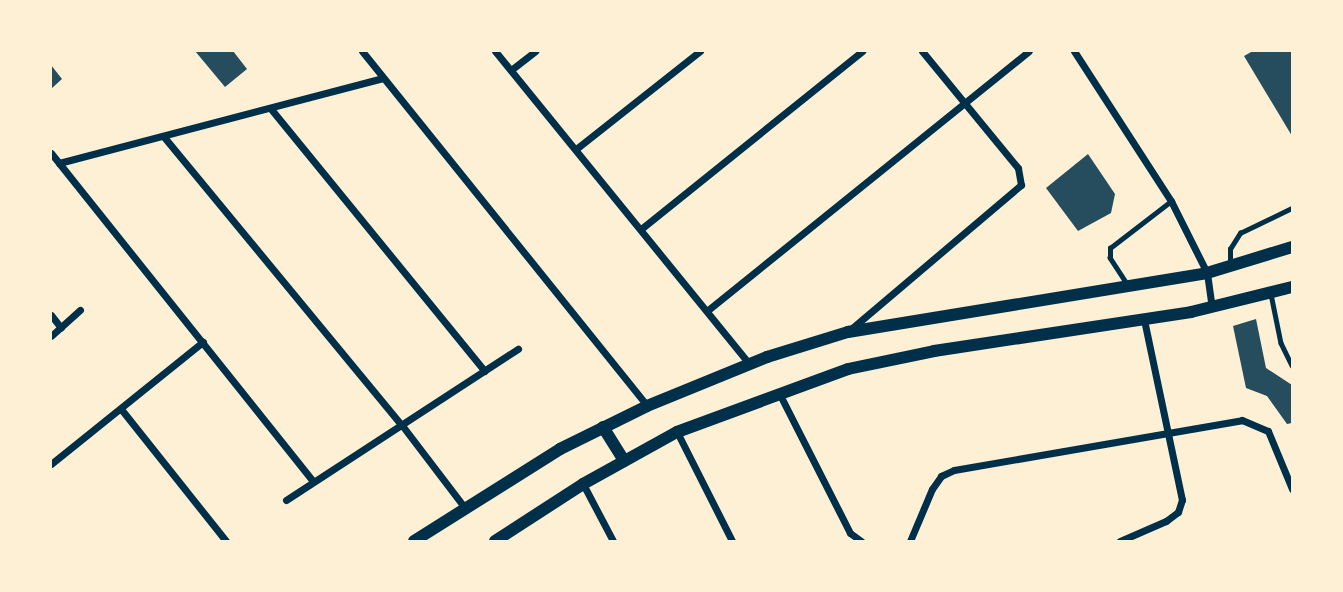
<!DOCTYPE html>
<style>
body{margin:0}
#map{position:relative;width:1343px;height:592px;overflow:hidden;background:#fdf0d5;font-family:"Fira Sans",sans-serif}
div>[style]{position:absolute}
.building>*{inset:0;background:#264d5e}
.service>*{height:4.5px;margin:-2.25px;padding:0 2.25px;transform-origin:2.25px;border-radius:2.25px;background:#003049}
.minor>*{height:7px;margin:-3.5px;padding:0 3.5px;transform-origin:3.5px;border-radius:3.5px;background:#003049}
.secondary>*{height:12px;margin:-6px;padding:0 6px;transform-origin:6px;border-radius:6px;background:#003049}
span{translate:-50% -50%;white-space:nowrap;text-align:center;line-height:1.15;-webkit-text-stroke:5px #fdf0d5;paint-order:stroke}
.frame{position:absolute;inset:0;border:52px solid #fdf0d5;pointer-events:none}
</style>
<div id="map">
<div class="building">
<i style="clip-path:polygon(195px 51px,233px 51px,247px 69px,225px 87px)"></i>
<i style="clip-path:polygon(1253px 51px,1292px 51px,1292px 136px,1244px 56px)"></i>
<i style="clip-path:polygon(51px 65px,62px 79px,51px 89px)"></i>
<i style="clip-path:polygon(1088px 154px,1115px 194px,1111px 213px,1078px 231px,1046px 188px)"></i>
<i style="clip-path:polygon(1256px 319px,1266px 368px,1292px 385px,1292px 423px,1287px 424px,1267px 396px,1246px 388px,1233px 326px)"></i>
</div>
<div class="service">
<i style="left:1230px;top:265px;width:16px;rotate:-90deg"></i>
<i style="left:1230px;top:249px;width:19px;rotate:-58deg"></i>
<i style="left:1240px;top:233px;width:58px;rotate:-25.7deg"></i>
<i style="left:1126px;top:283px;width:30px;rotate:-123deg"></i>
<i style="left:1110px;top:258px;width:10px;rotate:-90deg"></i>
<i style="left:1110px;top:248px;width:77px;rotate:-37.6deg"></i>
<i style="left:1271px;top:294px;width:50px;rotate:78.5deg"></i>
<i style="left:1281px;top:343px;width:25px;rotate:64deg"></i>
</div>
<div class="minor">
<i style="left:362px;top:51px;width:455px;rotate:51.2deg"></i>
<i style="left:495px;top:51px;width:403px;rotate:50.9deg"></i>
<i style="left:1074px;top:51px;width:179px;rotate:57.1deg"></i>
<i style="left:1171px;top:201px;width:80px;rotate:63.4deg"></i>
<i style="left:1207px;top:273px;width:34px;rotate:82deg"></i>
<i style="left:511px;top:70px;width:31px;rotate:-38deg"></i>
<i style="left:271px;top:109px;width:338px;rotate:50.8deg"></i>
<i style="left:164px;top:137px;width:372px;rotate:50.5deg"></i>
<i style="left:401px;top:424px;width:106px;rotate:52.7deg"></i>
<i style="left:576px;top:149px;width:158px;rotate:-38.3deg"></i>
<i style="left:51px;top:153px;width:420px;rotate:51.4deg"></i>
<i style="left:59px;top:163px;width:334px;rotate:-14.7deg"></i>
<i style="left:641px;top:229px;width:284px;rotate:-38.8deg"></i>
<i style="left:708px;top:310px;width:412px;rotate:-38.9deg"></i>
<i style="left:51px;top:315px;width:16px;rotate:52deg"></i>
<i style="left:851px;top:329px;width:223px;rotate:-40.3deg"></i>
<i style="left:1021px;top:185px;width:17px;rotate:-100deg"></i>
<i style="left:1018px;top:168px;width:151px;rotate:-129.4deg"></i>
<i style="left:51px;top:336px;width:39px;rotate:-42deg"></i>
<i style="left:779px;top:393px;width:157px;rotate:63.1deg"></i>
<i style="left:850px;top:533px;width:14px;rotate:36deg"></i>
<i style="left:121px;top:409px;width:169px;rotate:51.5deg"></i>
<i style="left:677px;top:432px;width:122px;rotate:63.2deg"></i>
<i style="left:51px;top:464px;width:195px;rotate:-38.8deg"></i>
<i style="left:583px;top:484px;width:64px;rotate:62.2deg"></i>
<i style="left:286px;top:500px;width:277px;rotate:-33.1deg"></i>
<i style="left:910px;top:541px;width:56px;rotate:-67.1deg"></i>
<i style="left:932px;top:489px;width:16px;rotate:-55deg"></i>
<i style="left:941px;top:476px;width:14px;rotate:-25deg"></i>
<i style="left:954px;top:470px;width:292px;rotate:-9.8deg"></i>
<i style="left:1242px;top:420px;width:28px;rotate:23deg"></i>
<i style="left:1268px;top:431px;width:63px;rotate:67.5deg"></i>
<i style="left:1120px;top:541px;width:50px;rotate:-23.5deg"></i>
<i style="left:1166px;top:521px;width:15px;rotate:-37deg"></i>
<i style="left:1178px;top:512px;width:13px;rotate:-72deg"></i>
<i style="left:1182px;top:500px;width:184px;rotate:-101.9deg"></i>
</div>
<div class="secondary">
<i style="left:603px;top:427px;width:40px;rotate:58deg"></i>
<i style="left:414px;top:541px;width:173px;rotate:-32.2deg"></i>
<i style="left:560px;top:449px;width:97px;rotate:-26.3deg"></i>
<i style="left:647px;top:406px;width:130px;rotate:-22.2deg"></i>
<i style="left:767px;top:357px;width:85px;rotate:-17.2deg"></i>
<i style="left:848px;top:332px;width:364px;rotate:-9.3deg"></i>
<i style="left:1207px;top:273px;width:89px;rotate:-17deg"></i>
<i style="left:495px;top:541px;width:105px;rotate:-32.9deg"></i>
<i style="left:583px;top:484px;width:107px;rotate:-29deg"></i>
<i style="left:677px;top:432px;width:182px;rotate:-20.2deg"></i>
<i style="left:848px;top:369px;width:88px;rotate:-11.8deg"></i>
<i style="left:934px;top:351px;width:260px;rotate:-8.6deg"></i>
<i style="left:1191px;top:312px;width:104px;rotate:-13.9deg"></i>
</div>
<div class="frame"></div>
</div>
